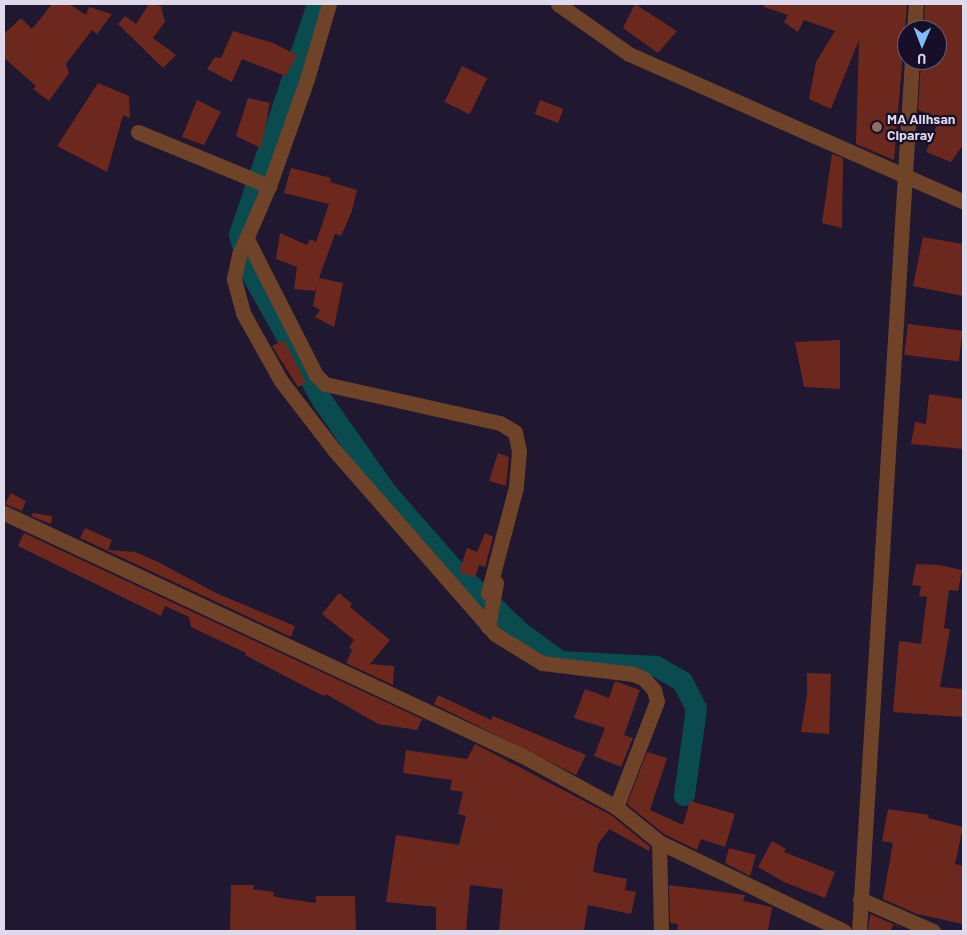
<!DOCTYPE html>
<style>
body{margin:0}
#map{position:relative;width:967px;height:935px;overflow:hidden;background:#201731;font-family:Barlow,sans-serif}
div>[style]{position:absolute}
.canal>*{height:21px;margin:-10.5px;padding:0 10.5px;transform-origin:10.5px;border-radius:10.5px;background:#094b4e}
.building>*{inset:0;background:#6d281d;transform-origin:0 0}
.street>*{height:15px;margin:-7.5px;padding:0 7.5px;transform-origin:7.5px;border-radius:7.5px;background:#6e4327}
.dots>*{width:14px;height:14px;translate:-50% -50%;box-sizing:border-box;border:2px solid #170e27;border-radius:50%}
span{translate:-50% -50%;white-space:nowrap;text-align:center;line-height:1.15;-webkit-text-stroke:4.5px #170e27;paint-order:stroke}
.poi-label{font-size:14px;color:#ded9eb;font-weight:700}
.left{translate:0 -50%;text-align:left}
.frame{position:absolute;inset:0;border:5px solid #ded9eb;pointer-events:none}
.north{position:absolute;left:897px;top:20px;width:50px;height:50px;box-sizing:border-box;background:#170e27;border:1px solid #675f75;border-radius:50%;rotate:181deg;font-size:14px;font-weight:700;line-height:20px;text-align:center;color:#ded9eb}
.north::after{content:'';display:block;margin:auto;width:18px;height:22px;background:#7ebdf9;clip-path:polygon(50% 0,100% 100%,50% 72%,0 100%)}
</style>
<div id="map">
<div class="canal">
<i style="left:317px;top:4px;width:243px;rotate:108.7deg"></i>
<i style="left:239px;top:234px;width:35px;rotate:75deg"></i>
<i style="left:248px;top:268px;width:154px;rotate:60.8deg"></i>
<i style="left:323px;top:402px;width:111px;rotate:54.9deg"></i>
<i style="left:387px;top:493px;width:96px;rotate:48.8deg"></i>
<i style="left:450px;top:565px;width:95px;rotate:43.7deg"></i>
<i style="left:519px;top:631px;width:51px;rotate:36.2deg"></i>
<i style="left:560px;top:661px;width:96px;rotate:3deg"></i>
<i style="left:656px;top:666px;width:30px;rotate:30deg"></i>
<i style="left:682px;top:681px;width:30px;rotate:63deg"></i>
<i style="left:696px;top:708px;width:88px;rotate:97.9deg"></i>
</div>
<div class="building">
<i style="clip-path:polygon(52px 4px,69px 4px,86px 15px,89px 7px,112px 14px,97px 34px,92px 30px,66px 64px,69px 73px,49px 101px,33px 89px,36px 86px,4px 58px,4px 34px,21px 18px,32px 29px)"></i>
<i style="clip-path:polygon(149px 4px,161px 6px,165px 22px,153px 38px,176px 55px,163px 68px,118px 24px,125px 16px,136px 24px)"></i>
<i style="clip-path:polygon(635px 4px,677px 31px,658px 53px,623px 28px)"></i>
<i style="clip-path:polygon(764px 4px,907px 4px,894px 160px,856px 144px,859px 40px,831px 109px,809px 99px,816px 62px,835px 31px,804px 20px,798px 32px,784px 22px,788px 15px,764px 7px)"></i>
<i style="clip-path:polygon(925px 4px,963px 4px,963px 145px,951px 162px,926px 152px,940px 118px,918px 110px,921px 60px,937px 60px,937px 30px,923px 30px)"></i>
<i style="clip-path:polygon(233px 31px,273px 43px,297px 55px,286px 76px,242px 59px,232px 82px,207px 69px,215px 57px,221px 58px)"></i>
<i style="left:462px;top:66px;width:28px;height:40px;rotate:26deg"></i>
<i style="clip-path:polygon(98px 83px,129px 96px,130px 118px,123px 115px,107px 172px,57px 146px)"></i>
<i style="clip-path:polygon(248px 98px,270px 103px,261px 148px,236px 136px)"></i>
<i style="clip-path:polygon(197px 100px,221px 112px,204px 145px,182px 137px)"></i>
<i style="left:540px;top:100px;width:25px;height:15px;rotate:21deg"></i>
<i style="clip-path:polygon(832px 154px,843px 158px,842px 228px,822px 223px)"></i>
<i style="clip-path:polygon(291px 168px,331px 178px,330px 182px,357px 190px,352px 211px,341px 236px,335px 234px,319px 278px,343px 283px,334px 327px,315px 317px,320px 310px,313px 306px,317px 285px,315px 291px,294px 289px,297px 267px,276px 259px,280px 233px,307px 245px,310px 239px,316px 242px,329px 204px,284px 193px)"></i>
<i style="clip-path:polygon(923px 237px,963px 244px,963px 296px,913px 286px)"></i>
<i style="left:908px;top:324px;width:55px;height:31px;rotate:7deg"></i>
<i style="clip-path:polygon(284px 340px,306px 383px,298px 387px,272px 346px)"></i>
<i style="clip-path:polygon(840px 340px,840px 389px,804px 387px,795px 342px)"></i>
<i style="clip-path:polygon(929px 394px,963px 399px,963px 449px,911px 444px,915px 422px,926px 424px)"></i>
<i style="clip-path:polygon(498px 453px,509px 457px,506px 486px,489px 481px)"></i>
<i style="clip-path:polygon(11px 493px,26px 501px,22px 511px,5px 504px)"></i>
<i style="clip-path:polygon(33px 513px,52px 516px,51px 524px,31px 516px)"></i>
<i style="clip-path:polygon(85px 528px,112px 540px,108px 550px,135px 552px,158px 562px,218px 594px,295px 626px,291px 637px,80px 538px)"></i>
<i style="clip-path:polygon(24px 533px,422px 719px,417px 730px,378px 724px,326px 694px,324px 696px,306px 687px,245px 655px,246px 653px,191px 627px,189px 617px,165px 606px,161px 616px,18px 546px)"></i>
<i style="clip-path:polygon(485px 533px,493px 537px,485px 567px,479px 565px,475px 577px,459px 572px,467px 548px,477px 552px)"></i>
<i style="clip-path:polygon(916px 564px,939px 565px,962px 570px,958px 591px,949px 590px,944px 628px,950px 629px,940px 687px,963px 689px,963px 717px,893px 712px,899px 641px,921px 644px,927px 597px,919px 596px,921px 586px,912px 585px)"></i>
<i style="clip-path:polygon(339px 593px,352px 604px,350px 607px,390px 640px,370px 664px,394px 666px,393px 685px,346px 663px,352px 650px,349px 647px,354px 640px,322px 614px)"></i>
<i style="clip-path:polygon(807px 673px,831px 674px,829px 734px,801px 732px,807px 695px)"></i>
<i style="clip-path:polygon(615px 681px,640px 690px,624px 735px,633px 738px,621px 767px,594px 756px,605px 728px,574px 718px,585px 689px,609px 698px)"></i>
<i style="clip-path:polygon(438px 695px,491px 720px,493px 716px,586px 755px,576px 775px,434px 704px)"></i>
<i style="clip-path:polygon(475px 744px,611px 815px,650px 847px,649px 851px,609px 829px,598px 844px,593px 872px,627px 879px,625px 890px,636px 892px,631px 914px,588px 905px,584px 931px,499px 931px,503px 889px,470px 885px,466px 931px,436px 931px,436px 907px,386px 902px,396px 835px,459px 845px,466px 816px,458px 814px,463px 792px,450px 790px,452px 780px,403px 773px,406px 750px,467px 759px)"></i>
<i style="clip-path:polygon(647px 752px,667px 758px,650px 810px,683px 825px,690px 801px,735px 814px,725px 847px,701px 839px,697px 850px,664px 834px,627px 804px)"></i>
<i style="clip-path:polygon(888px 809px,929px 815px,928px 818px,963px 827px,955px 864px,963px 866px,963px 924px,917px 914px,883px 899px,893px 843px,882px 841px)"></i>
<i style="clip-path:polygon(772px 841px,786px 849px,784px 852px,835px 872px,825px 898px,784px 882px,758px 867px)"></i>
<i style="clip-path:polygon(729px 848px,756px 855px,750px 876px,725px 863px)"></i>
<i style="clip-path:polygon(231px 885px,254px 885px,253px 889px,274px 892px,273px 896px,282px 898px,316px 903px,316px 896px,355px 896px,356px 931px,230px 931px)"></i>
<i style="clip-path:polygon(669px 885px,745px 895px,743px 901px,772px 907px,768px 931px,677px 931px,678px 924px,670px 923px)"></i>
<i style="clip-path:polygon(870px 914px,905px 929px,893px 925px,891px 931px,868px 931px)"></i>
</div>
<div class="street">
<i style="left:558px;top:4px;width:87px;rotate:35.2deg"></i>
<i style="left:629px;top:54px;width:365px;rotate:23.8deg"></i>
<i style="left:914px;top:30px;width:26px;rotate:-86deg"></i>
<i style="left:138px;top:132px;width:142px;rotate:22.4deg"></i>
<i style="left:269px;top:186px;width:114px;rotate:-70.4deg"></i>
<i style="left:307px;top:79px;width:78px;rotate:-73.7deg"></i>
<i style="left:269px;top:186px;width:75px;rotate:113.5deg"></i>
<i style="left:239px;top:255px;width:25px;rotate:102deg"></i>
<i style="left:234px;top:279px;width:35px;rotate:75deg"></i>
<i style="left:243px;top:313px;width:78px;rotate:60.8deg"></i>
<i style="left:281px;top:381px;width:88px;rotate:52.4deg"></i>
<i style="left:335px;top:451px;width:243px;rotate:48.8deg"></i>
<i style="left:495px;top:634px;width:55px;rotate:31.7deg"></i>
<i style="left:542px;top:663px;width:92px;rotate:6.9deg"></i>
<i style="left:633px;top:674px;width:11px;rotate:22deg"></i>
<i style="left:643px;top:678px;width:16px;rotate:47deg"></i>
<i style="left:654px;top:690px;width:11px;rotate:75deg"></i>
<i style="left:657px;top:701px;width:114px;rotate:111.1deg"></i>
<i style="left:247px;top:239px;width:153px;rotate:63.1deg"></i>
<i style="left:316px;top:375px;width:13px;rotate:45deg"></i>
<i style="left:325px;top:384px;width:179px;rotate:12.6deg"></i>
<i style="left:500px;top:423px;width:17px;rotate:31deg"></i>
<i style="left:515px;top:432px;width:19px;rotate:78deg"></i>
<i style="left:519px;top:451px;width:36px;rotate:95deg"></i>
<i style="left:516px;top:487px;width:110px;rotate:104.8deg"></i>
<i style="left:4px;top:513px;width:573px;rotate:25.09deg"></i>
<i style="left:523px;top:756px;width:106px;rotate:28.7deg"></i>
<i style="left:616px;top:807px;width:55px;rotate:39.1deg"></i>
<i style="left:659px;top:842px;width:205px;rotate:25.7deg"></i>
<i style="left:488px;top:627px;width:45px;rotate:-79.7deg"></i>
<i style="left:659px;top:842px;width:89px;rotate:88.7deg"></i>
<i style="left:860px;top:899px;width:80px;rotate:23.7deg"></i>
<i style="left:859px;top:931px;width:873px;rotate:-86.52deg"></i>
</div>
<div class="dots">
<i style="left:877px;top:127px;background:#8d6e63"></i>
</div>
<div class="poi-label">
<span class="left" style="left:887px;top:127px">MA AlIhsan<br>Ciparay</span>
</div>
<div class="frame"></div>
<div class="north">U</div>
</div>
